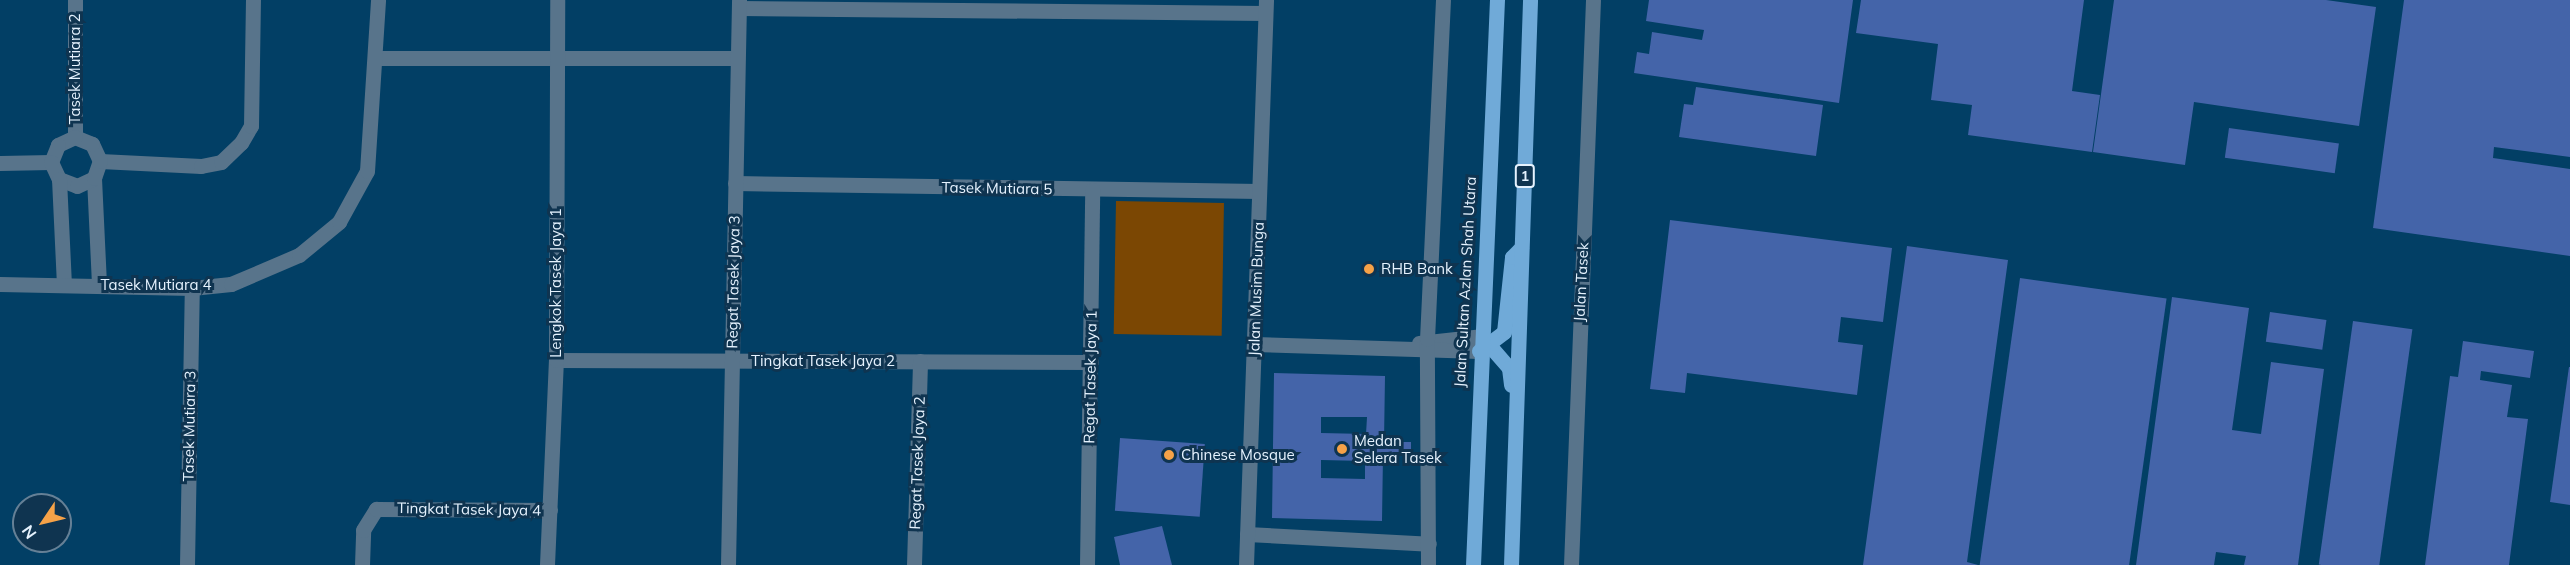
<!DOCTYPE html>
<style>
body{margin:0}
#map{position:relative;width:2570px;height:565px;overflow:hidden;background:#023f65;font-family:Mulish,sans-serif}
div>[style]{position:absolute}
.green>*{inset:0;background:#7b4703;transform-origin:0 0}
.building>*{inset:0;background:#4464a9;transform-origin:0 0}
.minor>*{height:15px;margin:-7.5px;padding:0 7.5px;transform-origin:7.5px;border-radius:7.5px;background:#58748b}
.major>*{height:15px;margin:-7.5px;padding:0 7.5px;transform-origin:7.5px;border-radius:7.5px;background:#70aad8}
.dots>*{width:16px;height:16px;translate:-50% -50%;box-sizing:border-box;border:3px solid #0f3450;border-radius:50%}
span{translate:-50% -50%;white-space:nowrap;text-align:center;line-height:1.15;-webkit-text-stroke:6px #0f3450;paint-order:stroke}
.shield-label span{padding:2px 4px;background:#0f3450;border:2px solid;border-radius:4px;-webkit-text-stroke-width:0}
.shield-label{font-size:14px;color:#e5f2fe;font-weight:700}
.street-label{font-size:15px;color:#e5f2fe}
.poi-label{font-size:15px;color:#e5f2fe}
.left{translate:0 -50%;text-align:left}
.north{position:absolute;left:12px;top:493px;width:60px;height:60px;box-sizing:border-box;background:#0f3450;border:2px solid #658096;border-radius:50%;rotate:235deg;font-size:16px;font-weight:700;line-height:24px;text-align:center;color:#e5f2fe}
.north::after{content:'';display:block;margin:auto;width:21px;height:27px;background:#f6a248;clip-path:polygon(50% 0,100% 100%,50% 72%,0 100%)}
</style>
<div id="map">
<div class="green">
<i style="left:1116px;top:201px;width:108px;height:133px;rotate:1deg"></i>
</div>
<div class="building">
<i style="clip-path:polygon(1649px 0,1853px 0,1839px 103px,1634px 73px,1637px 52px,1649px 54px,1652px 32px,1702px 40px,1704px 30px,1646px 21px)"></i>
<i style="clip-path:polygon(1861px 0,2084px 0,2072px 91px,2100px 95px,2092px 152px,1968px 135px,1972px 105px,1931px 100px,1938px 44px,1856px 33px)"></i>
<i style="clip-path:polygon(2114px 0,2326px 0,2376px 7px,2359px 126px,2194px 102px,2185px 165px,2093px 152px)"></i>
<i style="clip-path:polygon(2404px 0,2570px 0,2570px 157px,2494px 147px,2493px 158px,2570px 169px,2570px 256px,2373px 228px)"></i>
<i style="clip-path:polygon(1696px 87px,1823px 105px,1816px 156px,1679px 137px,1684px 104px,1693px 105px)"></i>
<i style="left:2229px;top:128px;width:111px;height:30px;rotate:8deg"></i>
<i style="clip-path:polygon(1670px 220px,1892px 248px,1883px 322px,1841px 317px,1838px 342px,1863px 345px,1857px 395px,1687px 373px,1685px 393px,1650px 389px)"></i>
<i style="clip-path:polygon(1907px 246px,2008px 260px,1967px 562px,1978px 565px,1863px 565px)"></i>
<i style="left:2020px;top:278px;width:148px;height:290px;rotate:8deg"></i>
<i style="clip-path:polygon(2172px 297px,2249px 308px,2232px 430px,2261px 434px,2271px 362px,2324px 369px,2298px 565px,2244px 565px,2246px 556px,2216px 552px,2214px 565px,2136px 565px)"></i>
<i style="left:2270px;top:312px;width:57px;height:30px;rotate:8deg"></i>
<i style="left:2353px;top:321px;width:60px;height:246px;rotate:8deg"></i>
<i style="clip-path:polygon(2463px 341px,2534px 351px,2530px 378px,2481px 371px,2480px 380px,2512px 385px,2507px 417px,2528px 419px,2509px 565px,2425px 565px,2450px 376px,2458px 377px)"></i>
<i style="clip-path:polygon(2569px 367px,2570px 367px,2570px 505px,2550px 502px)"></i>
<i style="clip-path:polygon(evenodd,1274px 373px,1385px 376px,1384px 442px,1411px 442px,1411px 455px,1383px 455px,1382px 521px,1272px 518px,1274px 373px,1321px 417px,1367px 417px,1366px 434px,1321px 433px,1321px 417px,1274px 373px,1321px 460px,1365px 461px,1365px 479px,1321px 478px,1321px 460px)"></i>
<i style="left:1120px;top:438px;width:85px;height:73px;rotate:4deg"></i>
<i style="clip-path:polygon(1162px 526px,1172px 565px,1120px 565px,1114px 537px)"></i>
</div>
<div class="minor">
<i style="left:739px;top:8px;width:526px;rotate:0.54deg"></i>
<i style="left:378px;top:58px;width:359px"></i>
<i style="left:75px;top:137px;width:137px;rotate:-90deg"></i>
<i style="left:100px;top:161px;width:101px;rotate:2.8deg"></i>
<i style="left:201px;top:166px;width:20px;rotate:-11deg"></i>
<i style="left:221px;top:162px;width:28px;rotate:-44deg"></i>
<i style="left:241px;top:143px;width:20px;rotate:-60deg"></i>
<i style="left:251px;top:126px;width:126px;rotate:-89.1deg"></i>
<i style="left:0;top:163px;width:51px;rotate:-1.1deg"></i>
<i style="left:94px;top:178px;width:107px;rotate:87.3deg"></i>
<i style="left:59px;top:179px;width:19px;rotate:21deg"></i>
<i style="left:77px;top:186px;width:19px;rotate:-25deg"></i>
<i style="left:94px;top:178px;width:18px;rotate:-71deg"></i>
<i style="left:100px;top:161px;width:19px;rotate:-115deg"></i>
<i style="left:92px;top:144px;width:18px;rotate:-158deg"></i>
<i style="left:75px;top:137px;width:19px;rotate:155deg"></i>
<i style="left:58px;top:145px;width:18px;rotate:112deg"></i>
<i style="left:51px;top:162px;width:19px;rotate:65deg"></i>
<i style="left:59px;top:179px;width:105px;rotate:87.3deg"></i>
<i style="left:735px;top:183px;width:524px;rotate:0.87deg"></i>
<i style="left:0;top:284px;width:192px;rotate:1.2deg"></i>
<i style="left:192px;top:288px;width:39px;rotate:-6deg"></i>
<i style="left:231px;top:284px;width:74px;rotate:-23.1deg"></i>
<i style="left:299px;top:255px;width:52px;rotate:-39.5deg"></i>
<i style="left:339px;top:222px;width:58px;rotate:-61.2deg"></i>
<i style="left:367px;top:171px;width:171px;rotate:-86.3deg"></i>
<i style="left:1419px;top:343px;width:62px;rotate:-6.4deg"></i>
<i style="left:1254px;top:344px;width:225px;rotate:1.8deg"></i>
<i style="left:556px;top:360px;width:535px;rotate:0.21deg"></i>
<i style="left:1247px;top:534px;width:182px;rotate:3.1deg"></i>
<i style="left:187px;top:565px;width:277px;rotate:-89deg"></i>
<i style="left:362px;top:565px;width:35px;rotate:-88deg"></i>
<i style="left:363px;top:530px;width:25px;rotate:-58deg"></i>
<i style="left:376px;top:509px;width:174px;rotate:0.3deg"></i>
<i style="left:547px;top:565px;width:205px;rotate:-87.5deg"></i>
<i style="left:556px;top:360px;width:360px;rotate:-89.8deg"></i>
<i style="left:728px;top:565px;width:565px;rotate:-88.88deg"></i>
<i style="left:914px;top:565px;width:204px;rotate:-88.3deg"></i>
<i style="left:1087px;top:565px;width:375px;rotate:-89.2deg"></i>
<i style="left:1246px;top:565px;width:565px;rotate:-87.97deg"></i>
<i style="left:1428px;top:565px;width:226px;rotate:-90.3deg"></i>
<i style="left:1427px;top:339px;width:339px;rotate:-87.3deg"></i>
<i style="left:1571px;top:565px;width:565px;rotate:-87.77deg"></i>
</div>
<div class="major">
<i style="left:1483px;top:338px;width:40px;rotate:49deg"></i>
<i style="left:1509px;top:368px;width:17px;rotate:83deg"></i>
<i style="left:1479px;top:351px;width:31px;rotate:-37deg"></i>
<i style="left:1504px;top:332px;width:75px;rotate:-83.9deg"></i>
<i style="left:1512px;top:257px;width:13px;rotate:-45deg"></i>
<i style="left:1473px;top:565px;width:566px;rotate:-87.57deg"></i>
<i style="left:1511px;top:565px;width:565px;rotate:-88.07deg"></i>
</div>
<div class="dots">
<i style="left:1369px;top:269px;background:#f6a248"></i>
<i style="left:1342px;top:449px;background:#f6a248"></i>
<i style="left:1169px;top:455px;background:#f6a248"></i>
</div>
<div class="shield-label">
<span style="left:1525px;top:176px">1</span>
</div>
<div class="street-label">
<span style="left:75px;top:69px;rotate:-90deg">Tasek Mutiara 2</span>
<span style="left:997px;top:188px;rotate:1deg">Tasek Mutiara 5</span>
<span style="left:733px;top:282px;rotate:-89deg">Regat Tasek Jaya 3</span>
<span style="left:1465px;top:282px;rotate:-87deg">Jalan Sultan Azlan Shah Utara</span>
<span style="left:1581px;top:282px;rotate:-87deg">Jalan Tasek</span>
<span style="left:556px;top:283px;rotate:-90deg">Lengkok Tasek Jaya 1</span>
<span style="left:156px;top:285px">Tasek Mutiara 4</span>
<span style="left:1256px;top:289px;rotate:-88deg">Jalan Musim Bunga</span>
<span style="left:823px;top:361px">Tingkat Tasek Jaya 2</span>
<span style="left:1090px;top:377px;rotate:-89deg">Regat Tasek Jaya 1</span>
<span style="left:189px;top:426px;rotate:-89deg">Tasek Mutiara 3</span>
<span style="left:917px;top:463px;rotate:-88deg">Regat Tasek Jaya 2</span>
<span style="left:469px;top:509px;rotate:1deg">Tingkat Tasek Jaya 4</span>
</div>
<div class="poi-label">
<span class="left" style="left:1381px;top:269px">RHB Bank</span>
<span class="left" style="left:1354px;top:449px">Medan<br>Selera Tasek</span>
<span class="left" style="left:1181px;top:455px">Chinese Mosque</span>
</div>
<div class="north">N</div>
</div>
